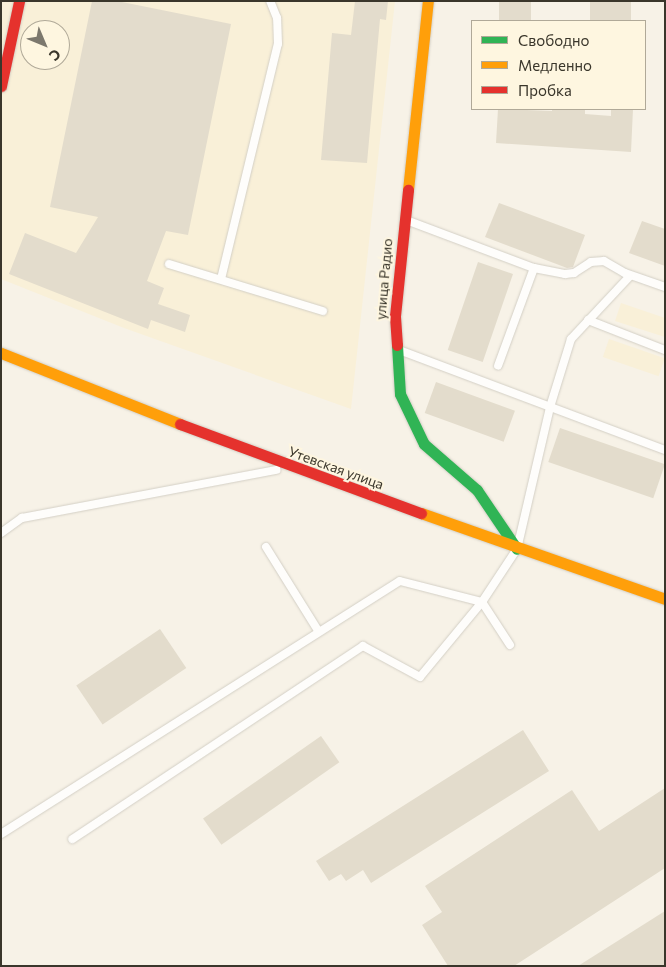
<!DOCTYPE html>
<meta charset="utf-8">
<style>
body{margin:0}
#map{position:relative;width:666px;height:967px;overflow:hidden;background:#f7f2e7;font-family:Commissioner,sans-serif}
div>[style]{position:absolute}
.built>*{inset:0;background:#f9f0d8;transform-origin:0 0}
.building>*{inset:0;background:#e3dccc;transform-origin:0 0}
.roads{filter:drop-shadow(0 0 1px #d3cfc5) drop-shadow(0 0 1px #d3cfc5)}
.lane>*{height:8px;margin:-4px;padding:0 4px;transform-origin:4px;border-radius:4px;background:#fefdfb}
.fast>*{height:11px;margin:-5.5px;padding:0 5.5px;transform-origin:5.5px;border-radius:5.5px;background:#30b455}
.slow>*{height:11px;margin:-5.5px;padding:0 5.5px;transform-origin:5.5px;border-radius:5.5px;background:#ff9f0a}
.jam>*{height:11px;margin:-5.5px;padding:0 5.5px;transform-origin:5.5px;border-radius:5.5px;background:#e5322d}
span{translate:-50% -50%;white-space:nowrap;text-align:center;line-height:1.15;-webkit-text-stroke:4px #fef6e0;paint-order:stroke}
.street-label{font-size:14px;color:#3a362b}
.frame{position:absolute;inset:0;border:2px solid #3a362b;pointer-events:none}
.legend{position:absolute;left:471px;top:20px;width:175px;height:90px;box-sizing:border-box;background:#fef6e0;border:1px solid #b0a998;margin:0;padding:6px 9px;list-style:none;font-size:15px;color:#3a362b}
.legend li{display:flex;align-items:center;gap:10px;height:25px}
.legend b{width:25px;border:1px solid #b0a998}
.north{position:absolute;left:20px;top:20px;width:50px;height:50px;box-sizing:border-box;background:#fef6e0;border:1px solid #b0a998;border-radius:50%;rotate:135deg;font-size:14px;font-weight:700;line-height:20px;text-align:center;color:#3a362b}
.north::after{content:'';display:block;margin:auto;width:18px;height:22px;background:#7c786d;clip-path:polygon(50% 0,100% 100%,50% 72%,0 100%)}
</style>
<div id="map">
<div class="built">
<i style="clip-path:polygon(evenodd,1px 1px,395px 1px,351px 409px,124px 328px,1px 279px,1px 1px,30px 30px,60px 30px,60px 60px,30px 60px,30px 30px)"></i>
<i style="clip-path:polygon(621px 303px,665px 318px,665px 337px,615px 321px)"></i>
<i style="left:609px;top:339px;width:59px;height:19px;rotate:19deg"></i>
</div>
<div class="building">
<i style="clip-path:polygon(92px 1px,117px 1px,231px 24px,188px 235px,166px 231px,147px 281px,164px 288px,158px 304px,190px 315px,185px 332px,151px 320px,148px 329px,9px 274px,25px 233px,76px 253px,98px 217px,50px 207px)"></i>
<i style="clip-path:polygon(355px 1px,388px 1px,386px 20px,380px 19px,367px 163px,321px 160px,332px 33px,351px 35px)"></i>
<i style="left:499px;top:1px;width:32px;height:20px"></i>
<i style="left:590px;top:1px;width:41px;height:20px"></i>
<i style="clip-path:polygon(498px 109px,552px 111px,552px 109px,585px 109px,585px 114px,611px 116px,611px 109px,633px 109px,631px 152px,496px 143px)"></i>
<i style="clip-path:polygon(499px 203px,585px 235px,573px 267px,567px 268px,485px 237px)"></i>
<i style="clip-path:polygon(642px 221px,665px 229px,665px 266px,629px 253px)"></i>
<i style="left:478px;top:262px;width:37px;height:93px;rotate:19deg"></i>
<i style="left:436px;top:382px;width:84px;height:33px;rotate:20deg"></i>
<i style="left:560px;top:428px;width:111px;height:36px;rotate:19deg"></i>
<i style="left:160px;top:629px;width:47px;height:101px;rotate:56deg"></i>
<i style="clip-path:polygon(523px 730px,549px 771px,371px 883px,363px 870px,346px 881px,341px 874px,329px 881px,316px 861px)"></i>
<i style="left:321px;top:736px;width:32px;height:144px;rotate:55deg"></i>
<i style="clip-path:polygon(665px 788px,665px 868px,514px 966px,448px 966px,422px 925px,442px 912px,425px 886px,572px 790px,599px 831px)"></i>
<i style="clip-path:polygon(665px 911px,665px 966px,578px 966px)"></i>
</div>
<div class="roads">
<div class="lane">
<i style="left:406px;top:220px;width:137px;rotate:20.6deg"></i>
<i style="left:534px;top:268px;width:104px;rotate:110.2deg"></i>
<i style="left:169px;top:264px;width:161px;rotate:17deg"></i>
<i style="left:534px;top:268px;width:32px;rotate:11deg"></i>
<i style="left:565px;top:274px;width:9px;rotate:-6deg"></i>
<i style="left:574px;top:273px;width:20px;rotate:-33deg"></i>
<i style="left:591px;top:262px;width:13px;rotate:-4deg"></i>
<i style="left:604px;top:261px;width:24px;rotate:30deg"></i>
<i style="left:625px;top:273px;width:42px;rotate:19.3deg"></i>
<i style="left:221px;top:279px;width:242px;rotate:-76.4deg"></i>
<i style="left:278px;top:44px;width:26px;rotate:-92deg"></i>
<i style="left:277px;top:18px;width:18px;rotate:-112deg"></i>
<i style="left:588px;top:320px;width:83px;rotate:21.3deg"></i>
<i style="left:399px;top:350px;width:284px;rotate:20.6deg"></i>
<i style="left:1px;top:533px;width:26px;rotate:-36deg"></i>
<i style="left:22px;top:518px;width:259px;rotate:-10.7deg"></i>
<i style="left:266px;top:547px;width:100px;rotate:58.1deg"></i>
<i style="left:510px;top:645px;width:51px;rotate:-123.1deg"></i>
<i style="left:482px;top:602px;width:64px;rotate:-56.6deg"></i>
<i style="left:517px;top:549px;width:146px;rotate:-76.9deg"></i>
<i style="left:550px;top:407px;width:71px;rotate:-72.8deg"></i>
<i style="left:571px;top:339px;width:86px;rotate:-46.9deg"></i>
<i style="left:1px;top:834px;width:472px;rotate:-32.4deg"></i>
<i style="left:400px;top:581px;width:85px;rotate:14.4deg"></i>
<i style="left:482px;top:602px;width:97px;rotate:129.6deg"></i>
<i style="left:420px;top:677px;width:65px;rotate:-151.5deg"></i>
<i style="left:363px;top:646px;width:349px;rotate:146.4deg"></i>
</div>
<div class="fast">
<i style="left:397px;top:345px;width:49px;rotate:86.5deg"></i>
<i style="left:400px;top:394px;width:55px;rotate:64.4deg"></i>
<i style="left:424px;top:444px;width:70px;rotate:41deg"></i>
<i style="left:477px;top:490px;width:71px;rotate:55.9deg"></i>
</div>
<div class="slow">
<i style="left:408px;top:190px;width:190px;rotate:-84deg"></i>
<i style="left:1px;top:353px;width:193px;rotate:21.6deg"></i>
<i style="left:421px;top:513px;width:259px;rotate:19.4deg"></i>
</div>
<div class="jam">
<i style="left:1px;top:86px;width:87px;rotate:-78deg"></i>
<i style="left:397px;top:345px;width:29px;rotate:-94deg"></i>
<i style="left:395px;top:316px;width:127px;rotate:-84.1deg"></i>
<i style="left:180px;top:424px;width:257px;rotate:20.3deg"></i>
</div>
</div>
<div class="street-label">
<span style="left:384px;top:279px;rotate:-85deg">улица Радио</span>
<span style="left:336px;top:468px;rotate:20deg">Утевская улица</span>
</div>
<div class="frame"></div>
<ul class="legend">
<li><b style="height:6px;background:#30b455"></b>Свободно</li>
<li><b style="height:6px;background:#ff9f0a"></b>Медленно</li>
<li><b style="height:6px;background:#e5322d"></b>Пробка</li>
</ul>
<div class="north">С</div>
</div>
